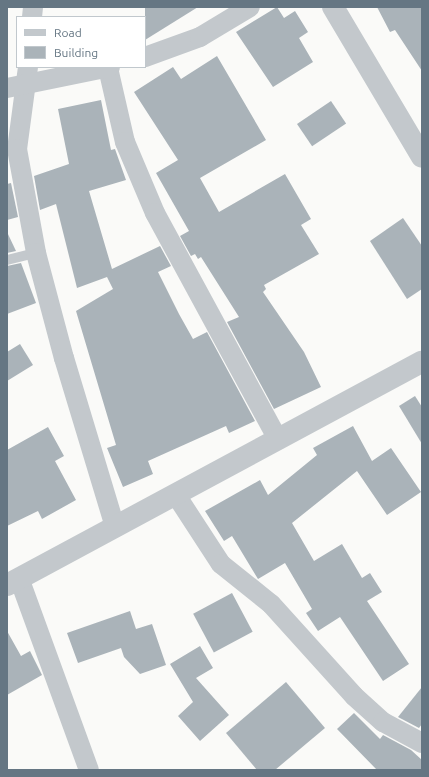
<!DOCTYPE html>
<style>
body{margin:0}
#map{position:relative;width:429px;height:777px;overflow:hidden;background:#fafaf8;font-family:Ubuntu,sans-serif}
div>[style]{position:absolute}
.building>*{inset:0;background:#aab3b9;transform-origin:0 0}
.service>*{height:10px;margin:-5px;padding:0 5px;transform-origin:5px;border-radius:5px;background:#c3c8cc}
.minor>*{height:20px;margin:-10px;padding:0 10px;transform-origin:10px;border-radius:10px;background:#c3c8cc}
.tertiary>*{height:22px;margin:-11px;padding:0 11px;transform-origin:11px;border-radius:11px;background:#c3c8cc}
span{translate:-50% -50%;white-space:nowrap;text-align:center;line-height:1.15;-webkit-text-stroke:4px #fff;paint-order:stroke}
.frame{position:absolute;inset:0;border:8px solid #657683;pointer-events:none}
.legend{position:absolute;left:16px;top:16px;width:130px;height:52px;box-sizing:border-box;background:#fff;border:1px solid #c1c8cd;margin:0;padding:5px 7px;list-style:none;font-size:12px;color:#657683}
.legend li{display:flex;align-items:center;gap:8px;height:20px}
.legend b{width:20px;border:1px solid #c1c8cd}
</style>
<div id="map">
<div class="building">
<i style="clip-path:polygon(145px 7px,198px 7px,145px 40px)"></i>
<i style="clip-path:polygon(277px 7px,284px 18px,295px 11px,308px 32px,299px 38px,313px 62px,273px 87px,236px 32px)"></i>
<i style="clip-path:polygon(377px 7px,422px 7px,422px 71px,395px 30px,390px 32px)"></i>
<i style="clip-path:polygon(217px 56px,266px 140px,200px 178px,219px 212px,285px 174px,311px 219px,301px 225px,319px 254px,264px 285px,266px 289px,263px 292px,304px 352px,321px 387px,274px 409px,227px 322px,239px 317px,201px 257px,198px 259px,195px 254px,191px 256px,180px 236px,189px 231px,156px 173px,178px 160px,134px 92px,173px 67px,181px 79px)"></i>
<i style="clip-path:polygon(101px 100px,111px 150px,115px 149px,126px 180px,89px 191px,112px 269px,160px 246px,171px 266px,158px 272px,179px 314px,193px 339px,207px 332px,255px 421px,229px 433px,226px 426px,148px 461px,153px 474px,123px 487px,107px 448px,116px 445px,76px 311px,113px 289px,107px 277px,77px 288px,56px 204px,40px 210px,34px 176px,69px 164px,58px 109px)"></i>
<i style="left:331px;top:101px;width:27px;height:41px;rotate:56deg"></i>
<i style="clip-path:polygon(11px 183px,18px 217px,7px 220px,7px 184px)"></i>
<i style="clip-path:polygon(403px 218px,422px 246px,422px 289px,407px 299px,370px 241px)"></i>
<i style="clip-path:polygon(7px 232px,16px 251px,7px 253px)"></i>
<i style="clip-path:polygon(21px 263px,36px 303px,7px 314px,7px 266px)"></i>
<i style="clip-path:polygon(20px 344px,33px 365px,7px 381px,7px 352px)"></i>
<i style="clip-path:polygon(415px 396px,422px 407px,422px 444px,399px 406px)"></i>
<i style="clip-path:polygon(353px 426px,372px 461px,391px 448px,421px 492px,387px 515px,357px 471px,292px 523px,314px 561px,342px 544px,362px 578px,370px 573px,382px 592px,367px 601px,409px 664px,383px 681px,340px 617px,318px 631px,306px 613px,312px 609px,285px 563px,258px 579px,232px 536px,224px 541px,205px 511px,260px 480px,268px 495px,317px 455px,313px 448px)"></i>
<i style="clip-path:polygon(48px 427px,64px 456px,55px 461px,76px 500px,42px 519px,38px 511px,7px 526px,7px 450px)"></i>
<i style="left:232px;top:593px;width:44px;height:44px;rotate:62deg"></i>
<i style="clip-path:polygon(130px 611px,136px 629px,152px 624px,166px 665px,140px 674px,124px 657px,121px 648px,78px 663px,67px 633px)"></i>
<i style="clip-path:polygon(7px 631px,21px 656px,30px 651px,42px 675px,7px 695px)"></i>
<i style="clip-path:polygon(200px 646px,213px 668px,196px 678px,229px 715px,200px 741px,178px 716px,193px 702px,170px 664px)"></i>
<i style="clip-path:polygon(286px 682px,325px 728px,275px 770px,257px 770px,226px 733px)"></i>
<i style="clip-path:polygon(422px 687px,422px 724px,419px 728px,398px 717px)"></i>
<i style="clip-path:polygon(354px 713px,380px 739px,383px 735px,411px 750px,422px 760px,422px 770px,377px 770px,337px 729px)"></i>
</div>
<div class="service">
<i style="left:7px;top:260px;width:30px;rotate:-14deg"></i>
</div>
<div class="minor">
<i style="left:32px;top:17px;width:10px;rotate:-84deg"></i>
<i style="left:145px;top:57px;width:59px;rotate:-20deg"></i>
<i style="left:200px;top:37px;width:58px;rotate:-31deg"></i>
<i style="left:28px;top:67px;width:83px;rotate:97.6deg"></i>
<i style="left:17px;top:149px;width:106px;rotate:79.6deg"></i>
<i style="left:36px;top:253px;width:109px;rotate:75.1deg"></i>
<i style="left:64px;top:358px;width:177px;rotate:73.2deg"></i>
<i style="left:108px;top:68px;width:76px;rotate:77.1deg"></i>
<i style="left:125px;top:142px;width:77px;rotate:67.1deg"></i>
<i style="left:155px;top:213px;width:258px;rotate:61.5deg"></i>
<i style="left:7px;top:88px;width:105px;rotate:-11.5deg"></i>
<i style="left:176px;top:495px;width:82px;rotate:56.9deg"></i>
<i style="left:221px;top:564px;width:64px;rotate:38.7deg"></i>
<i style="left:271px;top:604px;width:124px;rotate:47.9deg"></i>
<i style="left:354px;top:696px;width:39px;rotate:42deg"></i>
<i style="left:383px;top:722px;width:44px;rotate:28.3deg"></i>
<i style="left:19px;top:578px;width:204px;rotate:70deg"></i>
</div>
<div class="tertiary">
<i style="left:333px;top:7px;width:174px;rotate:59.3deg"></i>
<i style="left:7px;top:585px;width:471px;rotate:-28.3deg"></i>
</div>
<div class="frame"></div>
<ul class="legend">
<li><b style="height:5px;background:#c3c8cc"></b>Road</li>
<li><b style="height:11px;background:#aab3b9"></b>Building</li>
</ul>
</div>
